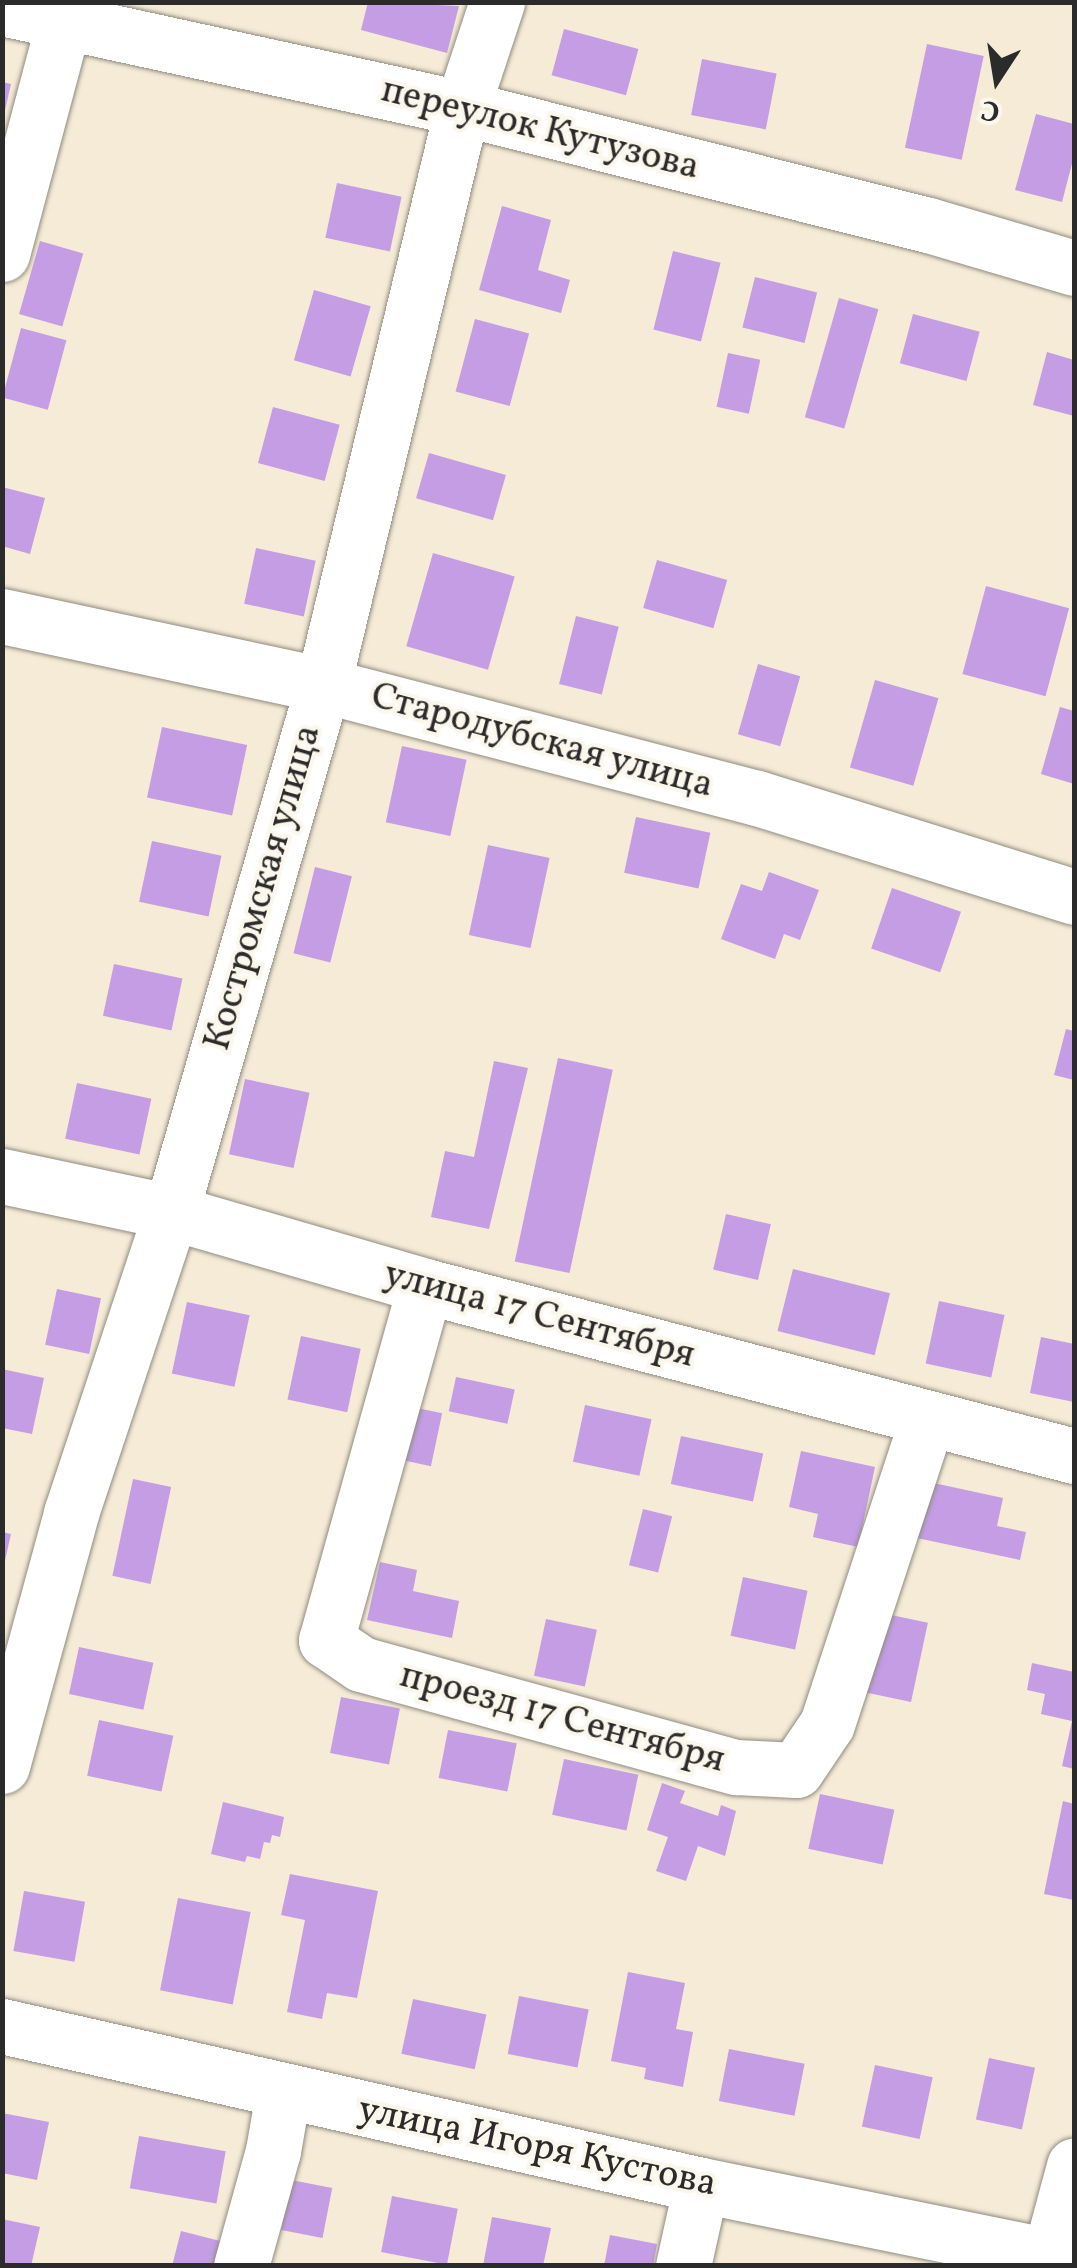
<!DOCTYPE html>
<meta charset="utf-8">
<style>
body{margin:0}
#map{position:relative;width:1077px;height:2268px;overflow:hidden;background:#f5ebd6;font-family:Vollkorn,serif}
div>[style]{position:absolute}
.building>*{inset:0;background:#c49de4;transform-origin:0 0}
.roads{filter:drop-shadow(0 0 2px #908b80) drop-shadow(0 0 2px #908b80)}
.minor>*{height:55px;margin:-27.5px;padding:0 27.5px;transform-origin:27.5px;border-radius:27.5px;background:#fff}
span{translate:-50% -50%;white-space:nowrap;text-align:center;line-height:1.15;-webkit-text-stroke:8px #fbf7ec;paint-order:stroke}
.street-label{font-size:38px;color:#2b2b2b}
.frame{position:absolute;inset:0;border:5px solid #2b2b2b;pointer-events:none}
.north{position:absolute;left:947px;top:30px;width:100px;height:100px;-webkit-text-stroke:8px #fbf7ec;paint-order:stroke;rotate:192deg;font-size:28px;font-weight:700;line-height:40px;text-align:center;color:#2b2b2b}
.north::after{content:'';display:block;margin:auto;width:35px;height:45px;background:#2b2b2b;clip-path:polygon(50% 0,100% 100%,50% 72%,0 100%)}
</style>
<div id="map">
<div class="building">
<i style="clip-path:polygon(368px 2px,459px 6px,447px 53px,361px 30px)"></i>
<i style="left:564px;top:29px;width:77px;height:48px;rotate:15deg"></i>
<i style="left:927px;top:44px;width:58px;height:106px;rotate:12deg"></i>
<i style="left:702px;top:59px;width:76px;height:57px;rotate:11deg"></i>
<i style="clip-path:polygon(2px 82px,11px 84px,4px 115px,2px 115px)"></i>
<i style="clip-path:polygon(1036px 114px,1074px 124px,1074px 156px,1062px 202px,1015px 190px)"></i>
<i style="left:337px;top:183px;width:66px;height:56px;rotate:12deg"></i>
<i style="clip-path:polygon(502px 206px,551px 220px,538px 270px,570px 280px,561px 313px,479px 290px)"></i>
<i style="left:40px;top:241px;width:45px;height:76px;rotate:16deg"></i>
<i style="left:673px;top:251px;width:49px;height:81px;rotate:14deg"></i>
<i style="left:755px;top:277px;width:64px;height:52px;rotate:14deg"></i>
<i style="left:314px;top:290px;width:59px;height:73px;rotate:16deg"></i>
<i style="left:839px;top:298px;width:41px;height:124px;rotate:16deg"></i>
<i style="left:913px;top:314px;width:69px;height:51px;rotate:15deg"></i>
<i style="left:475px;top:319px;width:56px;height:75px;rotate:15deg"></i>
<i style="left:21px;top:328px;width:47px;height:72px;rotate:15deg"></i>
<i style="clip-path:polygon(1047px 352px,1074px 360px,1074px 416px,1033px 405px)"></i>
<i style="left:728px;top:353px;width:33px;height:55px;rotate:12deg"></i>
<i style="left:273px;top:407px;width:69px;height:58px;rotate:15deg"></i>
<i style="left:429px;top:453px;width:80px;height:47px;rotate:16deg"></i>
<i style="clip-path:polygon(2px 487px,45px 498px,30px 554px,2px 546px)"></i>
<i style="left:256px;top:548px;width:61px;height:57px;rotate:12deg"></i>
<i style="left:433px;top:553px;width:85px;height:97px;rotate:16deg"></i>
<i style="left:657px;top:560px;width:73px;height:50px;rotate:16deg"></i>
<i style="left:986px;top:586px;width:86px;height:91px;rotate:15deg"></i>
<i style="left:576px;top:616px;width:44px;height:70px;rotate:14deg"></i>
<i style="left:758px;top:664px;width:44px;height:73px;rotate:16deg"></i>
<i style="left:875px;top:680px;width:66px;height:91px;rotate:16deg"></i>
<i style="clip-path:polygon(1060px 707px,1074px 711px,1074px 784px,1041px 774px)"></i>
<i style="left:162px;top:727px;width:87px;height:72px;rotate:12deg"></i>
<i style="left:402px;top:746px;width:66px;height:78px;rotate:12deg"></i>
<i style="left:636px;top:817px;width:76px;height:57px;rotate:12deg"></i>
<i style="left:152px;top:841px;width:71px;height:62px;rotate:12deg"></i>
<i style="left:488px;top:845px;width:63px;height:92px;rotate:12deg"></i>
<i style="left:315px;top:867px;width:38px;height:89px;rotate:14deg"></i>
<i style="clip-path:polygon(769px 872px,819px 890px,800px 940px,784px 934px,775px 959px,721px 939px,741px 884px,762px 891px)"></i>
<i style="left:892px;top:888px;width:73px;height:64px;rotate:19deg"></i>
<i style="left:114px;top:964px;width:70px;height:53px;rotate:12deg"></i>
<i style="clip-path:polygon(1066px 1029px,1074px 1031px,1074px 1080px,1054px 1075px)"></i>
<i style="left:558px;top:1058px;width:56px;height:208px;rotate:12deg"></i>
<i style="clip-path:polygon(494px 1061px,528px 1068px,489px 1229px,431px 1217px,445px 1151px,474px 1157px)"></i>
<i style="left:245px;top:1079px;width:66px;height:77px;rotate:12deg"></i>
<i style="left:77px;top:1083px;width:76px;height:57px;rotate:12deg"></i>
<i style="left:726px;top:1214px;width:46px;height:57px;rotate:13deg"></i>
<i style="left:793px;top:1269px;width:100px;height:64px;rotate:14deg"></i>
<i style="left:57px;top:1289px;width:45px;height:57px;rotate:12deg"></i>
<i style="left:939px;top:1301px;width:67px;height:64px;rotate:12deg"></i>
<i style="left:187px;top:1302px;width:64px;height:73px;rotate:12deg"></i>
<i style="left:301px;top:1336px;width:61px;height:65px;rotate:12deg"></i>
<i style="clip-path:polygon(1041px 1337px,1074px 1344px,1074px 1402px,1030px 1393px)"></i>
<i style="clip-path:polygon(2px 1369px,44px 1378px,32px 1434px,2px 1428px)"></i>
<i style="left:456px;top:1377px;width:60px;height:35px;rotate:12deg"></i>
<i style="left:403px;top:1405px;width:40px;height:54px;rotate:12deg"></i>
<i style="left:585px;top:1405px;width:68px;height:58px;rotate:12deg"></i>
<i style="left:681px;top:1436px;width:84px;height:49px;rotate:12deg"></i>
<i style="clip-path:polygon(801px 1451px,875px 1467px,858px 1547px,813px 1537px,818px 1514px,789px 1507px)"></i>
<i style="left:133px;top:1479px;width:39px;height:99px;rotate:12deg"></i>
<i style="clip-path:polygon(929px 1482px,1003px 1498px,997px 1526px,1026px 1532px,1020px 1560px,917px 1538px)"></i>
<i style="left:643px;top:1509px;width:30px;height:58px;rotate:14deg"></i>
<i style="clip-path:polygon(2px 1532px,11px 1534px,4px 1565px,2px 1565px)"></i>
<i style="clip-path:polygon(380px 1562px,417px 1570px,413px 1591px,459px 1601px,452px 1638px,367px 1620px)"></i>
<i style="left:743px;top:1577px;width:66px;height:60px;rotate:12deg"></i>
<i style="left:877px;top:1612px;width:52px;height:81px;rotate:12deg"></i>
<i style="left:546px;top:1619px;width:52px;height:58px;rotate:12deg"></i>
<i style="left:79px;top:1647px;width:76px;height:48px;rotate:12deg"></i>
<i style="clip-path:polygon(1032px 1663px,1074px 1672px,1074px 1769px,1062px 1766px,1072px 1721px,1041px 1714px,1045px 1694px,1027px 1690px)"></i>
<i style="left:341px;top:1697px;width:60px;height:57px;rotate:11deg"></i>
<i style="left:99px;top:1720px;width:76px;height:57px;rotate:12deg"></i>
<i style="left:448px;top:1730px;width:70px;height:49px;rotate:11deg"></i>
<i style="left:564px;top:1759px;width:76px;height:57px;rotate:12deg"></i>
<i style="clip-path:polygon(662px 1783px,685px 1791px,680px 1803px,718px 1816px,721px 1805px,736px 1811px,725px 1856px,698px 1846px,686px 1881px,656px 1871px,668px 1837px,647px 1830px)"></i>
<i style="left:820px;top:1794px;width:76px;height:56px;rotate:12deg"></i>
<i style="clip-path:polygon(1063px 1801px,1074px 1804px,1074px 1900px,1044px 1894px)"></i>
<i style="clip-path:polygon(223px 1802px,284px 1817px,280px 1837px,272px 1835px,270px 1843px,264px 1842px,260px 1859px,247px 1856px,245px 1862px,211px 1854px)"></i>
<i style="clip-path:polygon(290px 1874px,378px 1891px,357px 1998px,327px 1993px,322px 2019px,287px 2012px,305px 1920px,281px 1915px)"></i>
<i style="left:24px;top:1891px;width:62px;height:61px;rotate:10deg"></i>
<i style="left:178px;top:1898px;width:74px;height:94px;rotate:11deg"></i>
<i style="clip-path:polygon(628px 1972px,685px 1983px,676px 2029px,693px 2032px,683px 2087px,644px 2079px,646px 2068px,611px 2061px)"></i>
<i style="left:519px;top:1996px;width:71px;height:59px;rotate:11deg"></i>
<i style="left:413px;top:1999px;width:75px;height:56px;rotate:12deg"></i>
<i style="left:729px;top:2049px;width:77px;height:53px;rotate:11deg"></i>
<i style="left:989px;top:2058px;width:47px;height:63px;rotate:12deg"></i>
<i style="left:875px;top:2065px;width:59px;height:63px;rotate:12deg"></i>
<i style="clip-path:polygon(2px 2113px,49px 2122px,37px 2180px,2px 2173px)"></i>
<i style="left:139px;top:2136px;width:88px;height:53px;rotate:10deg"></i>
<i style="left:291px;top:2180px;width:42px;height:51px;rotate:11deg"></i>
<i style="left:392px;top:2196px;width:67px;height:57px;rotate:11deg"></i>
<i style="clip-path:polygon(492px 2217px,551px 2228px,543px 2266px,483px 2266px)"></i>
<i style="clip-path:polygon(2px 2219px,40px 2227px,31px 2266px,2px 2266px)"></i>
<i style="clip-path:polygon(181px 2231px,224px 2242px,217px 2266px,172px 2266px)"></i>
<i style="clip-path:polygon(610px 2235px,657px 2244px,653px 2266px,604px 2266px)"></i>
</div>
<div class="roads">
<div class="minor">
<i style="left:2px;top:8px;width:471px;rotate:12.3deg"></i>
<i style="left:462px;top:108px;width:480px;rotate:14.1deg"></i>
<i style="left:928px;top:225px;width:152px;rotate:16.4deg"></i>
<i style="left:2px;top:254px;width:261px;rotate:-75.1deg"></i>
<i style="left:2px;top:616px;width:328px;rotate:12.1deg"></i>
<i style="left:323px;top:685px;width:448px;rotate:14.6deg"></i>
<i style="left:757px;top:798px;width:332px;rotate:17.3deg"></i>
<i style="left:2px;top:1176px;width:173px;rotate:12deg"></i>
<i style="left:171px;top:1212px;width:265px;rotate:16.2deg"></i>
<i style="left:425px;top:1286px;width:671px;rotate:14.68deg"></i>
<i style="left:425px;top:1286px;width:368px;rotate:105.6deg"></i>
<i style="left:326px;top:1640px;width:42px;rotate:34.4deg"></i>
<i style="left:361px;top:1664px;width:389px;rotate:15.4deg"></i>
<i style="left:736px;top:1767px;width:60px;rotate:2.9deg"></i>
<i style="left:796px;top:1770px;width:55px;rotate:-56deg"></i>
<i style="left:827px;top:1724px;width:321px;rotate:-71.8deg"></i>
<i style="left:2px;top:1766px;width:262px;rotate:-74.7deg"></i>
<i style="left:71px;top:1513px;width:317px;rotate:-71.6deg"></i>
<i style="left:171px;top:1212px;width:548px;rotate:-73.91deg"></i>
<i style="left:323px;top:685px;width:594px;rotate:-76.46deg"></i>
<i style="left:462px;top:108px;width:112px;rotate:-71.7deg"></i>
<i style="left:2px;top:2026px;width:717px;rotate:12.81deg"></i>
<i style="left:701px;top:2185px;width:381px;rotate:11.5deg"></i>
<i style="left:241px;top:2266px;width:119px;rotate:-74.5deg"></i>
<i style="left:273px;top:2151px;width:59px;rotate:-80.2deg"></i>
<i style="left:683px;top:2266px;width:83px;rotate:-77.5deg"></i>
<i style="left:1047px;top:2266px;width:104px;rotate:-74.9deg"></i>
</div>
</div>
<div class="street-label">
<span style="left:540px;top:130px;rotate:14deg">переулок Кутузова</span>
<span style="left:542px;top:742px;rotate:15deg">Стародубская улица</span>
<span style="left:264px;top:888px;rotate:-74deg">Костромская улица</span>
<span style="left:539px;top:1316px;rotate:15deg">улица 17 Сентября</span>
<span style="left:562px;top:1719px;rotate:15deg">проезд 17 Сентября</span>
<span style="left:537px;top:2148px;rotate:12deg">улица Игоря Кустова</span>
</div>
<div class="frame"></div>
<div class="north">С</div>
</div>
